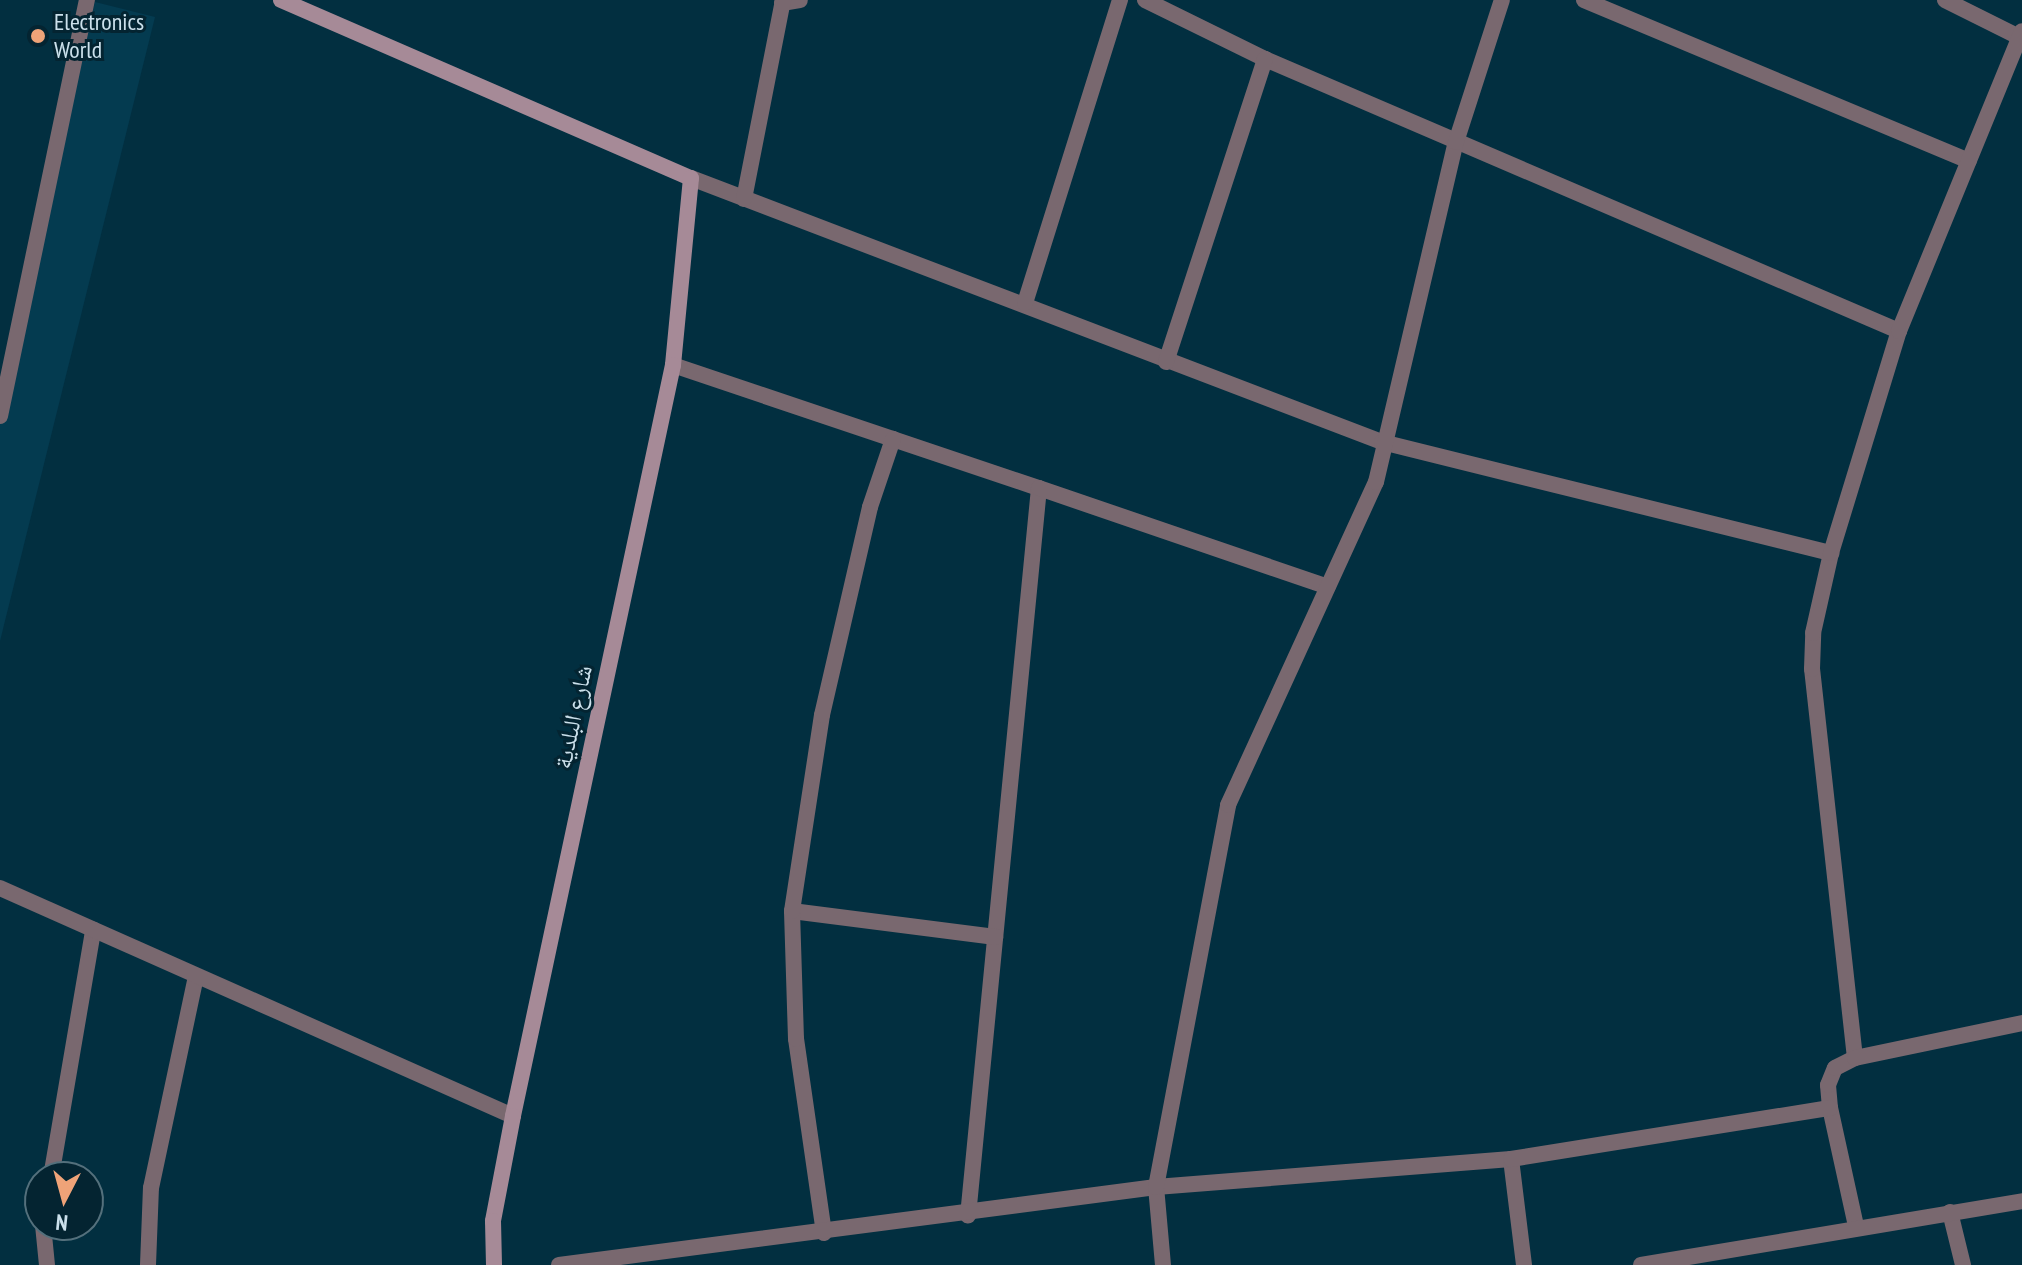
<!DOCTYPE html>
<meta charset="utf-8">
<style>
body{margin:0}
#map{position:relative;width:2022px;height:1265px;overflow:hidden;background:#022f40;font-family:"PT Sans Narrow","Noto Naskh Arabic",sans-serif}
div>[style]{position:absolute}
.built>*{inset:0;background:#043b50}
.lane>*{height:16px;margin:-8px;padding:0 8px;transform-origin:8px;border-radius:8px;background:#79686f}
.street>*{height:16px;margin:-8px;padding:0 8px;transform-origin:8px;border-radius:8px;background:#79686f}
.secondary>*{height:16px;margin:-8px;padding:0 8px;transform-origin:8px;border-radius:8px;background:#a68a97}
.dots>*{width:22px;height:22px;translate:-50% -50%;box-sizing:border-box;border:4px solid #042431;border-radius:50%}
span{translate:-50% -50%;white-space:nowrap;text-align:center;line-height:1.15;-webkit-text-stroke:6px #042431;paint-order:stroke}
.poi-label{font-size:24px;color:#cce1ec}
.left{translate:0 -50%;text-align:left}
.street-label{font-size:24px;color:#cce1ec}
.north{position:absolute;left:24px;top:1161px;width:80px;height:80px;box-sizing:border-box;background:#042431;border:2px solid #54707c;border-radius:50%;rotate:186deg;font-size:22px;font-weight:700;line-height:32px;text-align:center;color:#cce1ec}
.north::after{content:'';display:block;margin:auto;width:28px;height:36px;background:#efa378;clip-path:polygon(50% 0,100% 100%,50% 72%,0 100%)}
</style>
<div id="map">
<div class="built">
<i style="clip-path:polygon(95px 2px,155px 17px,0 641px,0 388px)"></i>
</div>
<div class="lane">
<i style="left:51px;top:1177px;width:251px;rotate:-80.3deg"></i>
<i style="left:43px;top:1225px;width:40px;rotate:84.3deg"></i>
<i style="left:148px;top:1265px;width:77px;rotate:-87.8deg"></i>
<i style="left:151px;top:1188px;width:217px;rotate:-78deg"></i>
</div>
<div class="street">
<i style="left:1145px;top:0;width:134px;rotate:26.2deg"></i>
<i style="left:1265px;top:59px;width:690px;rotate:23.22deg"></i>
<i style="left:1584px;top:0;width:417px;rotate:22.7deg"></i>
<i style="left:1945px;top:0;width:83px;rotate:26.6deg"></i>
<i style="left:782px;top:3px;width:18px;rotate:-9deg"></i>
<i style="left:691px;top:178px;width:740px;rotate:20.91deg"></i>
<i style="left:1382px;top:442px;width:463px;rotate:13.9deg"></i>
<i style="left:744px;top:199px;width:203px;rotate:-78.9deg"></i>
<i style="left:1025px;top:303px;width:318px;rotate:-72.6deg"></i>
<i style="left:1166px;top:362px;width:319px;rotate:-71.9deg"></i>
<i style="left:673px;top:365px;width:386px;rotate:18.6deg"></i>
<i style="left:1039px;top:488px;width:731px;rotate:95.57deg"></i>
<i style="left:0;top:416px;width:425px;rotate:-78.2deg"></i>
<i style="left:1039px;top:488px;width:305px;rotate:18.9deg"></i>
<i style="left:0;top:888px;width:561px;rotate:23.96deg"></i>
<i style="left:792px;top:911px;width:205px;rotate:7.3deg"></i>
<i style="left:1855px;top:1058px;width:391px;rotate:-96.3deg"></i>
<i style="left:1812px;top:669px;width:36px;rotate:-88deg"></i>
<i style="left:1813px;top:633px;width:82px;rotate:-77.3deg"></i>
<i style="left:1831px;top:553px;width:232px;rotate:-73deg"></i>
<i style="left:1899px;top:331px;width:324px;rotate:-67.7deg"></i>
<i style="left:1511px;top:1159px;width:107px;rotate:83deg"></i>
<i style="left:1950px;top:1212px;width:55px;rotate:76.2deg"></i>
<i style="left:1856px;top:1226px;width:121px;rotate:-102.4deg"></i>
<i style="left:1830px;top:1108px;width:23px;rotate:-95deg"></i>
<i style="left:1828px;top:1085px;width:18px;rotate:-68deg"></i>
<i style="left:1835px;top:1068px;width:22px;rotate:-27deg"></i>
<i style="left:1855px;top:1058px;width:171px;rotate:-11.8deg"></i>
<i style="left:824px;top:1233px;width:196px;rotate:-98.2deg"></i>
<i style="left:796px;top:1039px;width:128px;rotate:-91.8deg"></i>
<i style="left:792px;top:911px;width:198px;rotate:-81.3deg"></i>
<i style="left:822px;top:715px;width:213px;rotate:-77deg"></i>
<i style="left:870px;top:507px;width:72px;rotate:-71.3deg"></i>
<i style="left:559px;top:1265px;width:602px;rotate:-7.44deg"></i>
<i style="left:1156px;top:1187px;width:356px;rotate:-4.5deg"></i>
<i style="left:1511px;top:1159px;width:323px;rotate:-9.1deg"></i>
<i style="left:1163px;top:1265px;width:78px;rotate:-95.1deg"></i>
<i style="left:1156px;top:1187px;width:389px;rotate:-79.3deg"></i>
<i style="left:1228px;top:805px;width:355px;rotate:-65.4deg"></i>
<i style="left:1376px;top:482px;width:349px;rotate:-76.8deg"></i>
<i style="left:1456px;top:142px;width:149px;rotate:-72.1deg"></i>
<i style="left:1641px;top:1265px;width:386px;rotate:-9.5deg"></i>
</div>
<div class="secondary">
<i style="left:281px;top:0;width:447px;rotate:23.5deg"></i>
<i style="left:691px;top:178px;width:188px;rotate:95.5deg"></i>
<i style="left:673px;top:365px;width:768px;rotate:102.03deg"></i>
<i style="left:513px;top:1116px;width:107px;rotate:100.8deg"></i>
<i style="left:493px;top:1221px;width:44px;rotate:88.7deg"></i>
</div>
<div class="dots">
<i style="left:38px;top:36px;background:#efa378"></i>
</div>
<div class="poi-label">
<span class="left" style="left:54px;top:36px">Electronics<br>World</span>
</div>
<div class="street-label">
<span style="left:573px;top:717px;rotate:-78deg">شارع البلدية</span>
</div>
<div class="north">N</div>
</div>
